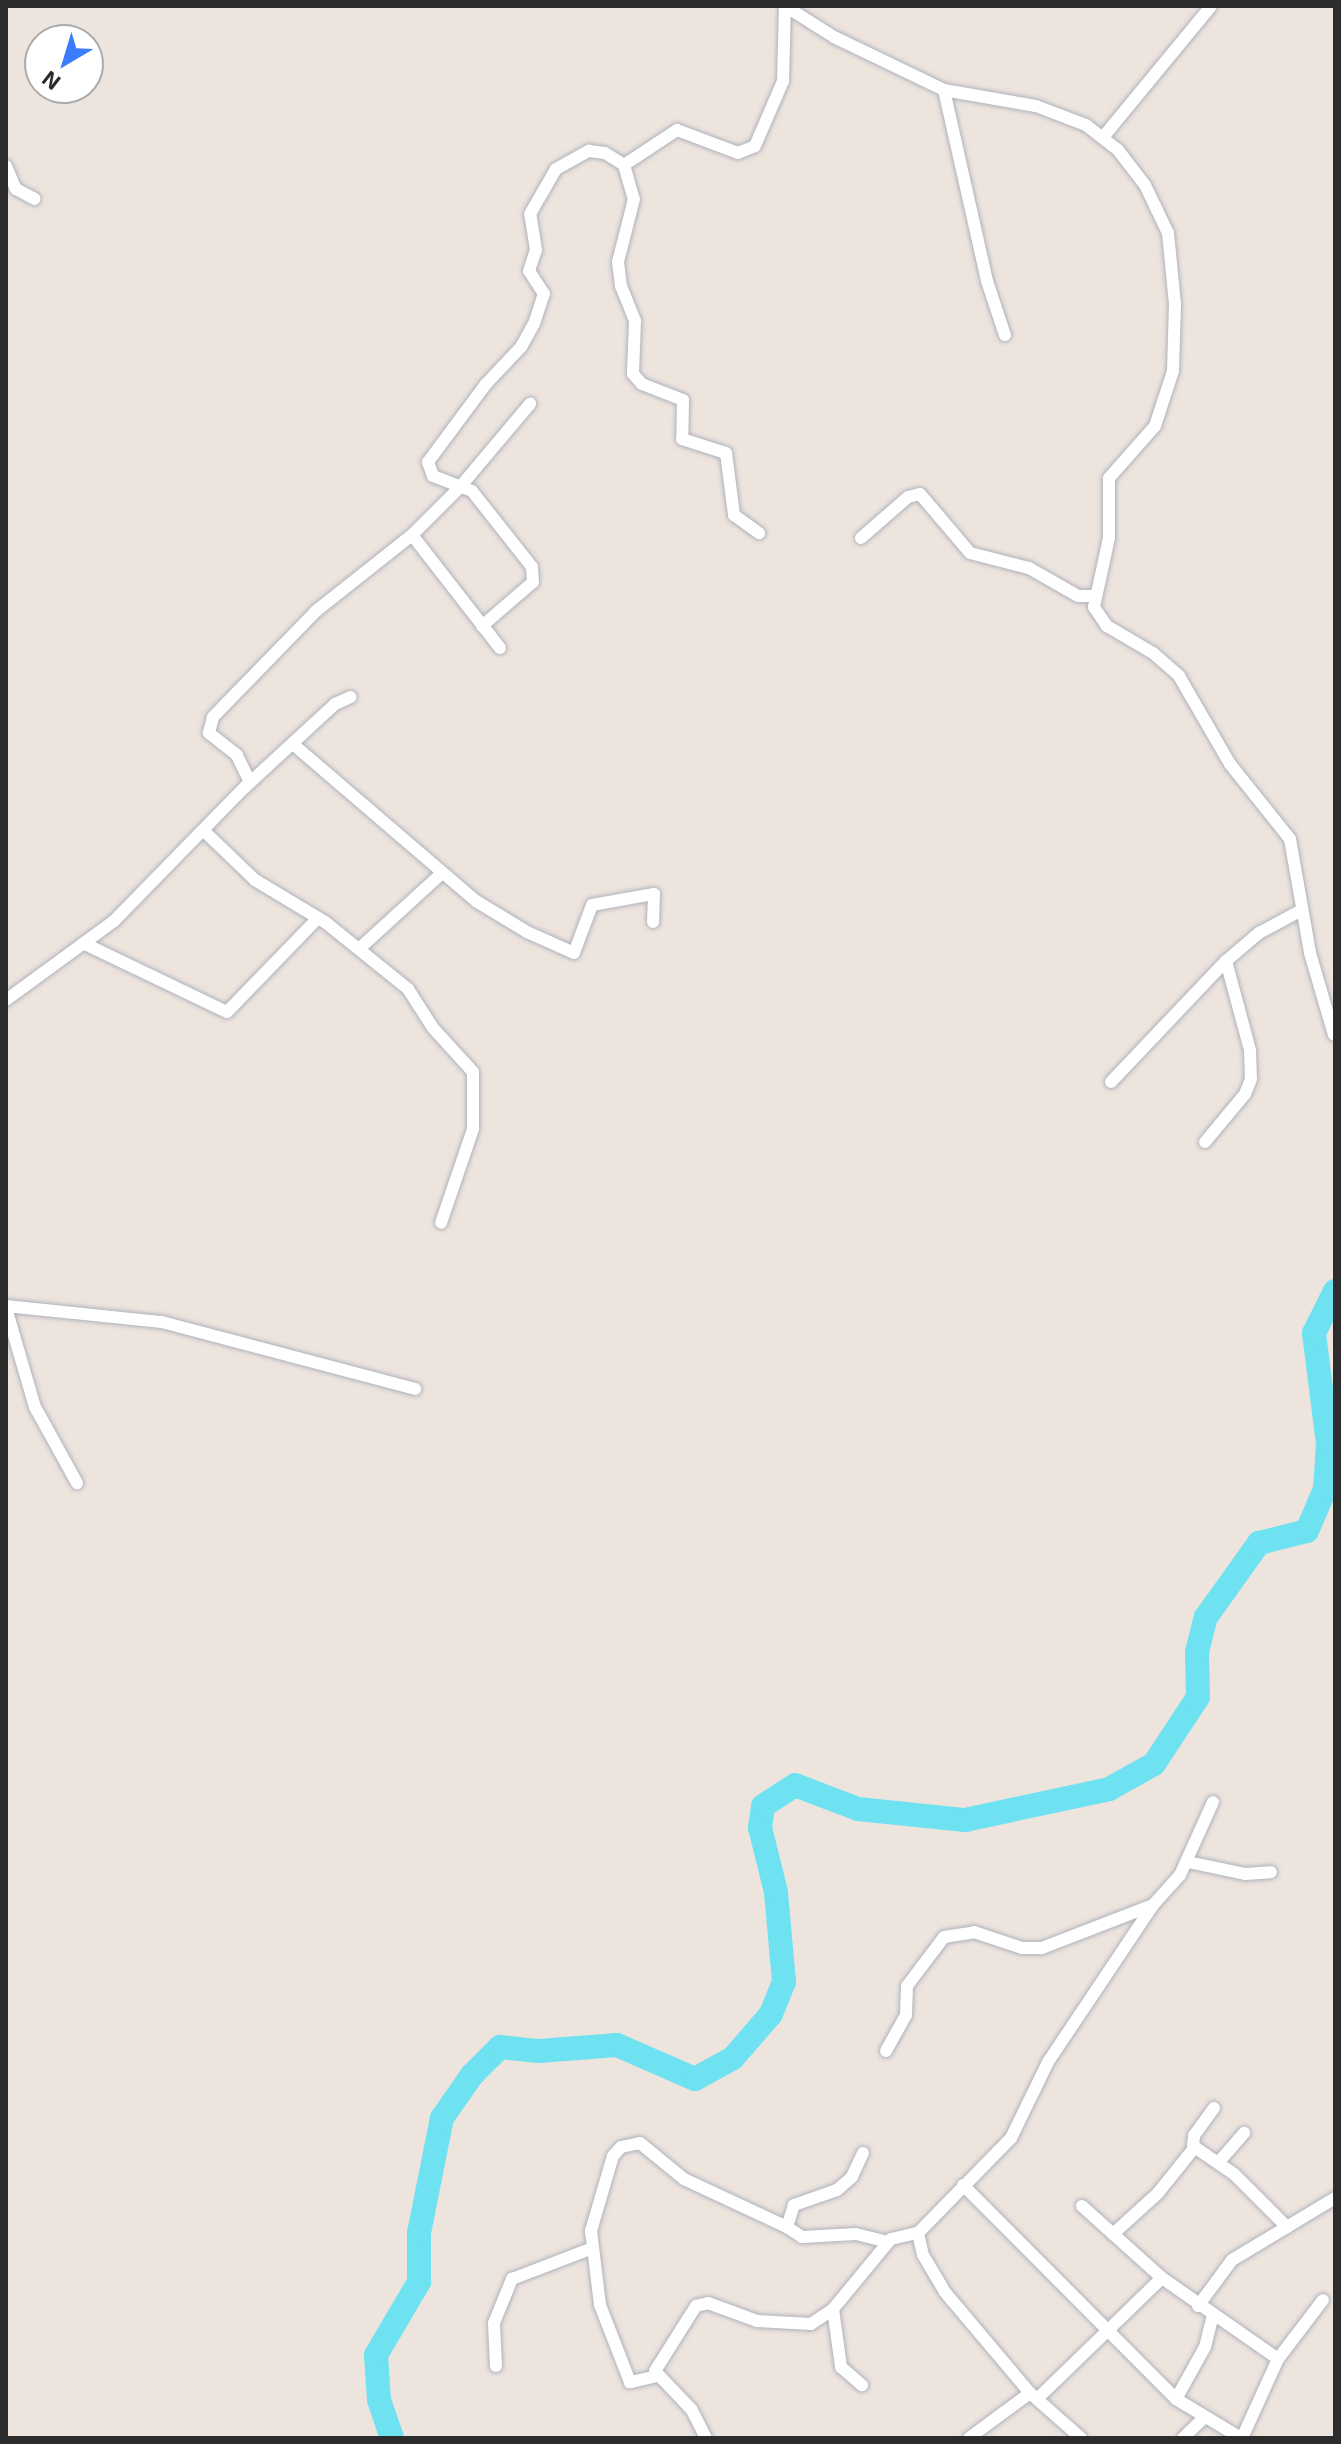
<!DOCTYPE html>
<style>
body{margin:0}
#map{position:relative;width:1341px;height:2444px;overflow:hidden;background:#eee4de;font-family:"Exo 2",sans-serif}
div>[style]{position:absolute}
.river>*{height:24px;margin:-12px;padding:0 12px;transform-origin:12px;border-radius:12px;background:#6fe2f1}
.roads{filter:drop-shadow(0 0 2px #aeb3bc) drop-shadow(0 0 2px #aeb3bc)}
.street>*{height:12px;margin:-6px;padding:0 6px;transform-origin:6px;border-radius:6px;background:#fff}
span{translate:-50% -50%;white-space:nowrap;text-align:center;line-height:1.15;-webkit-text-stroke:7px #fff;paint-order:stroke}
.frame{position:absolute;inset:0;border:8px solid #2c2c2c;pointer-events:none}
.north{position:absolute;left:24px;top:24px;width:80px;height:80px;box-sizing:border-box;background:#fff;border:2px solid #ababab;border-radius:50%;rotate:218deg;font-size:22px;font-weight:700;line-height:32px;text-align:center;color:#2c2c2c}
.north::after{content:'';display:block;margin:auto;width:28px;height:36px;background:#3b7cfe;clip-path:polygon(50% 0,100% 100%,50% 72%,0 100%)}
</style>
<div id="map">
<div class="river">
<i style="left:392px;top:2438px;width:40px;rotate:-108.9deg"></i>
<i style="left:379px;top:2400px;width:45px;rotate:-93.8deg"></i>
<i style="left:376px;top:2355px;width:85px;rotate:-59.5deg"></i>
<i style="left:419px;top:2282px;width:49px;rotate:-90deg"></i>
<i style="left:419px;top:2233px;width:117px;rotate:-78.7deg"></i>
<i style="left:442px;top:2118px;width:52px;rotate:-55.1deg"></i>
<i style="left:472px;top:2075px;width:40px;rotate:-45deg"></i>
<i style="left:500px;top:2047px;width:39px;rotate:6deg"></i>
<i style="left:539px;top:2051px;width:78px;rotate:-4.4deg"></i>
<i style="left:617px;top:2045px;width:85px;rotate:23.6deg"></i>
<i style="left:695px;top:2079px;width:43px;rotate:-28.9deg"></i>
<i style="left:733px;top:2058px;width:58px;rotate:-49.2deg"></i>
<i style="left:771px;top:2014px;width:35px;rotate:-68deg"></i>
<i style="left:784px;top:1982px;width:90px;rotate:-95.1deg"></i>
<i style="left:776px;top:1892px;width:66px;rotate:-104deg"></i>
<i style="left:760px;top:1828px;width:22px;rotate:-82deg"></i>
<i style="left:763px;top:1806px;width:38px;rotate:-33deg"></i>
<i style="left:795px;top:1785px;width:67px;rotate:20.9deg"></i>
<i style="left:858px;top:1809px;width:108px;rotate:5.9deg"></i>
<i style="left:965px;top:1820px;width:147px;rotate:-12.1deg"></i>
<i style="left:1109px;top:1789px;width:51px;rotate:-29.1deg"></i>
<i style="left:1154px;top:1764px;width:80px;rotate:-56.7deg"></i>
<i style="left:1198px;top:1697px;width:45px;rotate:-91.3deg"></i>
<i style="left:1197px;top:1652px;width:36px;rotate:-76deg"></i>
<i style="left:1206px;top:1617px;width:91px;rotate:-54.4deg"></i>
<i style="left:1259px;top:1543px;width:49px;rotate:-14deg"></i>
<i style="left:1307px;top:1531px;width:46px;rotate:-66.8deg"></i>
<i style="left:1325px;top:1489px;width:45px;rotate:-86.2deg"></i>
<i style="left:1328px;top:1444px;width:112px;rotate:-97.2deg"></i>
<i style="left:1314px;top:1333px;width:47px;rotate:-63.4deg"></i>
</div>
<div class="roads">
<div class="street">
<i style="left:785px;top:6px;width:58px;rotate:32.3deg"></i>
<i style="left:834px;top:37px;width:122px;rotate:25.7deg"></i>
<i style="left:944px;top:90px;width:93px;rotate:9.9deg"></i>
<i style="left:1036px;top:106px;width:53px;rotate:20.8deg"></i>
<i style="left:1086px;top:125px;width:41px;rotate:38deg"></i>
<i style="left:1118px;top:150px;width:44px;rotate:52.4deg"></i>
<i style="left:1145px;top:185px;width:53px;rotate:64.4deg"></i>
<i style="left:1168px;top:233px;width:71px;rotate:84.4deg"></i>
<i style="left:1175px;top:304px;width:67px;rotate:91.7deg"></i>
<i style="left:1173px;top:371px;width:58px;rotate:108.1deg"></i>
<i style="left:1155px;top:426px;width:69px;rotate:131.5deg"></i>
<i style="left:1109px;top:478px;width:60px;rotate:90deg"></i>
<i style="left:1109px;top:538px;width:71px;rotate:102.3deg"></i>
<i style="left:1094px;top:607px;width:23px;rotate:56deg"></i>
<i style="left:1107px;top:626px;width:53px;rotate:30.4deg"></i>
<i style="left:1153px;top:653px;width:35px;rotate:41deg"></i>
<i style="left:1179px;top:676px;width:102px;rotate:59.9deg"></i>
<i style="left:1230px;top:764px;width:96px;rotate:51.3deg"></i>
<i style="left:1290px;top:839px;width:116px;rotate:80deg"></i>
<i style="left:1310px;top:953px;width:85px;rotate:73.7deg"></i>
<i style="left:944px;top:90px;width:196px;rotate:77.3deg"></i>
<i style="left:987px;top:281px;width:57px;rotate:71.6deg"></i>
<i style="left:1104px;top:136px;width:168px;rotate:-50.5deg"></i>
<i style="left:624px;top:165px;width:64px;rotate:-33.4deg"></i>
<i style="left:677px;top:130px;width:65px;rotate:20.7deg"></i>
<i style="left:738px;top:153px;width:18px;rotate:-22deg"></i>
<i style="left:755px;top:146px;width:71px;rotate:-66.7deg"></i>
<i style="left:783px;top:81px;width:74px;rotate:-88.5deg"></i>
<i style="left:6px;top:166px;width:25px;rotate:67deg"></i>
<i style="left:16px;top:189px;width:21px;rotate:28deg"></i>
<i style="left:861px;top:538px;width:62px;rotate:-41.1deg"></i>
<i style="left:908px;top:497px;width:12px;rotate:-14deg"></i>
<i style="left:920px;top:494px;width:77px;rotate:49.7deg"></i>
<i style="left:970px;top:553px;width:61px;rotate:14.3deg"></i>
<i style="left:1029px;top:568px;width:56px;rotate:29.7deg"></i>
<i style="left:1078px;top:596px;width:15px"></i>
<i style="left:482px;top:626px;width:67px;rotate:-40.8deg"></i>
<i style="left:533px;top:582px;width:15px;rotate:-94deg"></i>
<i style="left:532px;top:567px;width:97px;rotate:-128.3deg"></i>
<i style="left:472px;top:491px;width:42px;rotate:-159deg"></i>
<i style="left:433px;top:476px;width:15px;rotate:-110deg"></i>
<i style="left:428px;top:462px;width:97px;rotate:-53.4deg"></i>
<i style="left:486px;top:384px;width:51px;rotate:-46.6deg"></i>
<i style="left:521px;top:347px;width:26px;rotate:-61deg"></i>
<i style="left:534px;top:324px;width:32px;rotate:-72deg"></i>
<i style="left:544px;top:294px;width:27px;rotate:-123deg"></i>
<i style="left:529px;top:271px;width:22px;rotate:-72deg"></i>
<i style="left:536px;top:250px;width:36px;rotate:-99deg"></i>
<i style="left:530px;top:214px;width:52px;rotate:-60deg"></i>
<i style="left:556px;top:169px;width:38px;rotate:-29deg"></i>
<i style="left:589px;top:151px;width:16px;rotate:7deg"></i>
<i style="left:605px;top:153px;width:22px;rotate:32deg"></i>
<i style="left:624px;top:165px;width:35px;rotate:74deg"></i>
<i style="left:634px;top:199px;width:65px;rotate:104.3deg"></i>
<i style="left:618px;top:262px;width:24px;rotate:83deg"></i>
<i style="left:621px;top:286px;width:38px;rotate:68deg"></i>
<i style="left:635px;top:321px;width:53px;rotate:92.2deg"></i>
<i style="left:633px;top:374px;width:13px;rotate:48deg"></i>
<i style="left:642px;top:384px;width:44px;rotate:21.3deg"></i>
<i style="left:683px;top:400px;width:39px;rotate:91deg"></i>
<i style="left:682px;top:439px;width:46px;rotate:17.7deg"></i>
<i style="left:726px;top:453px;width:63px;rotate:82.6deg"></i>
<i style="left:734px;top:515px;width:31px;rotate:36deg"></i>
<i style="left:500px;top:648px;width:143px;rotate:-127.9deg"></i>
<i style="left:412px;top:535px;width:68px;rotate:-45deg"></i>
<i style="left:460px;top:487px;width:109px;rotate:-49.9deg"></i>
<i style="left:294px;top:745px;width:240px;rotate:40.6deg"></i>
<i style="left:476px;top:901px;width:60px;rotate:31.3deg"></i>
<i style="left:527px;top:932px;width:51px;rotate:24.1deg"></i>
<i style="left:574px;top:953px;width:51px;rotate:-69.4deg"></i>
<i style="left:592px;top:905px;width:63px;rotate:-10.1deg"></i>
<i style="left:654px;top:894px;width:28px;rotate:92deg"></i>
<i style="left:250px;top:782px;width:30px;rotate:-116deg"></i>
<i style="left:237px;top:755px;width:36px;rotate:-142deg"></i>
<i style="left:209px;top:733px;width:16px;rotate:-76deg"></i>
<i style="left:213px;top:717px;width:148px;rotate:-45.8deg"></i>
<i style="left:316px;top:611px;width:122px;rotate:-38.4deg"></i>
<i style="left:205px;top:832px;width:69px;rotate:43.8deg"></i>
<i style="left:255px;top:880px;width:82px;rotate:31deg"></i>
<i style="left:325px;top:922px;width:107px;rotate:38.9deg"></i>
<i style="left:408px;top:989px;width:46px;rotate:57.3deg"></i>
<i style="left:433px;top:1028px;width:59px;rotate:47.7deg"></i>
<i style="left:473px;top:1072px;width:57px;rotate:90deg"></i>
<i style="left:473px;top:1129px;width:99px;rotate:108.8deg"></i>
<i style="left:85px;top:944px;width:157px;rotate:25.6deg"></i>
<i style="left:227px;top:1012px;width:131px;rotate:-45.9deg"></i>
<i style="left:360px;top:948px;width:111px;rotate:-42.4deg"></i>
<i style="left:6px;top:1000px;width:134px;rotate:-36.2deg"></i>
<i style="left:114px;top:921px;width:186px;rotate:-45.7deg"></i>
<i style="left:244px;top:788px;width:124px;rotate:-42.7deg"></i>
<i style="left:335px;top:704px;width:17px;rotate:-24deg"></i>
<i style="left:1111px;top:1082px;width:167px;rotate:-46.5deg"></i>
<i style="left:1226px;top:961px;width:43px;rotate:-40.3deg"></i>
<i style="left:1259px;top:933px;width:47px;rotate:-28.2deg"></i>
<i style="left:1205px;top:1142px;width:62px;rotate:-50.2deg"></i>
<i style="left:1245px;top:1094px;width:16px;rotate:-68deg"></i>
<i style="left:1251px;top:1079px;width:29px;rotate:-92deg"></i>
<i style="left:1250px;top:1050px;width:92px;rotate:-105.1deg"></i>
<i style="left:6px;top:1306px;width:157px;rotate:5.9deg"></i>
<i style="left:162px;top:1322px;width:262px;rotate:14.8deg"></i>
<i style="left:6px;top:1308px;width:103px;rotate:73.7deg"></i>
<i style="left:35px;top:1407px;width:87px;rotate:61.1deg"></i>
<i style="left:1188px;top:1862px;width:58px;rotate:11.9deg"></i>
<i style="left:1245px;top:1874px;width:26px;rotate:-4deg"></i>
<i style="left:886px;top:2051px;width:41px;rotate:-60.9deg"></i>
<i style="left:906px;top:2015px;width:29px;rotate:-88deg"></i>
<i style="left:907px;top:1986px;width:61px;rotate:-52.9deg"></i>
<i style="left:944px;top:1937px;width:30px;rotate:-9deg"></i>
<i style="left:974px;top:1932px;width:51px;rotate:18.4deg"></i>
<i style="left:1022px;top:1948px;width:20px"></i>
<i style="left:1042px;top:1948px;width:119px;rotate:-21.2deg"></i>
<i style="left:1214px;top:2108px;width:34px;rotate:126deg"></i>
<i style="left:1194px;top:2136px;width:10px;rotate:96deg"></i>
<i style="left:1193px;top:2146px;width:50px;rotate:34.3deg"></i>
<i style="left:1234px;top:2174px;width:75px;rotate:45deg"></i>
<i style="left:863px;top:2153px;width:26px;rotate:115deg"></i>
<i style="left:852px;top:2177px;width:20px;rotate:139deg"></i>
<i style="left:837px;top:2190px;width:46px;rotate:160.8deg"></i>
<i style="left:794px;top:2205px;width:23px;rotate:108deg"></i>
<i style="left:787px;top:2227px;width:18px;rotate:34deg"></i>
<i style="left:802px;top:2237px;width:54px;rotate:-3.2deg"></i>
<i style="left:856px;top:2234px;width:33px;rotate:14deg"></i>
<i style="left:1218px;top:2163px;width:40px;rotate:-49deg"></i>
<i style="left:963px;top:2185px;width:302px;rotate:45.1deg"></i>
<i style="left:1176px;top:2399px;width:76px;rotate:31deg"></i>
<i style="left:1082px;top:2206px;width:108px;rotate:42deg"></i>
<i style="left:1162px;top:2278px;width:141px;rotate:34.9deg"></i>
<i style="left:1278px;top:2359px;width:87px;rotate:114.5deg"></i>
<i style="left:1113px;top:2234px;width:61px;rotate:-42.3deg"></i>
<i style="left:1158px;top:2193px;width:59px;rotate:-51.2deg"></i>
<i style="left:1198px;top:2306px;width:57px;rotate:-53.5deg"></i>
<i style="left:1232px;top:2260px;width:120px;rotate:-31deg"></i>
<i style="left:833px;top:2309px;width:59px;rotate:82.1deg"></i>
<i style="left:841px;top:2367px;width:28px;rotate:41deg"></i>
<i style="left:1278px;top:2359px;width:74px;rotate:-52.7deg"></i>
<i style="left:496px;top:2366px;width:43px;rotate:-92.7deg"></i>
<i style="left:494px;top:2323px;width:48px;rotate:-67.8deg"></i>
<i style="left:512px;top:2279px;width:84px;rotate:-21deg"></i>
<i style="left:657px;top:2376px;width:28px;rotate:167deg"></i>
<i style="left:630px;top:2382px;width:83px;rotate:-111.3deg"></i>
<i style="left:600px;top:2305px;width:75px;rotate:-96.9deg"></i>
<i style="left:591px;top:2231px;width:78px;rotate:-73.7deg"></i>
<i style="left:613px;top:2156px;width:12px;rotate:-48deg"></i>
<i style="left:621px;top:2147px;width:19px;rotate:-12deg"></i>
<i style="left:640px;top:2143px;width:57px;rotate:39.3deg"></i>
<i style="left:684px;top:2179px;width:114px;rotate:25deg"></i>
<i style="left:1037px;top:2399px;width:174px;rotate:-44.1deg"></i>
<i style="left:1176px;top:2399px;width:60px;rotate:-60.9deg"></i>
<i style="left:1205px;top:2347px;width:32px;rotate:-76deg"></i>
<i style="left:706px;top:2438px;width:33px;rotate:-117deg"></i>
<i style="left:691px;top:2409px;width:52px;rotate:-133.5deg"></i>
<i style="left:655px;top:2371px;width:77px;rotate:-57.8deg"></i>
<i style="left:696px;top:2306px;width:12px;rotate:-14deg"></i>
<i style="left:708px;top:2303px;width:52px;rotate:20.2deg"></i>
<i style="left:757px;top:2321px;width:54px;rotate:3.2deg"></i>
<i style="left:811px;top:2324px;width:27px;rotate:-34deg"></i>
<i style="left:833px;top:2309px;width:91px;rotate:-50.4deg"></i>
<i style="left:891px;top:2239px;width:28px;rotate:-13deg"></i>
<i style="left:969px;top:2438px;width:76px;rotate:-36.4deg"></i>
<i style="left:1081px;top:2438px;width:68px;rotate:-138.6deg"></i>
<i style="left:1030px;top:2393px;width:132px;rotate:-130.1deg"></i>
<i style="left:945px;top:2292px;width:43px;rotate:-120.7deg"></i>
<i style="left:923px;top:2255px;width:23px;rotate:-103deg"></i>
<i style="left:918px;top:2233px;width:133px;rotate:-45.6deg"></i>
<i style="left:1011px;top:2138px;width:85px;rotate:-64deg"></i>
<i style="left:1048px;top:2062px;width:189px;rotate:-56.2deg"></i>
<i style="left:1153px;top:1905px;width:40px;rotate:-48deg"></i>
<i style="left:1180px;top:1875px;width:80px;rotate:-65.7deg"></i>
<i style="left:1183px;top:2438px;width:28px;rotate:-44deg"></i>
</div>
</div>
<div class="frame"></div>
<div class="north">N</div>
</div>
